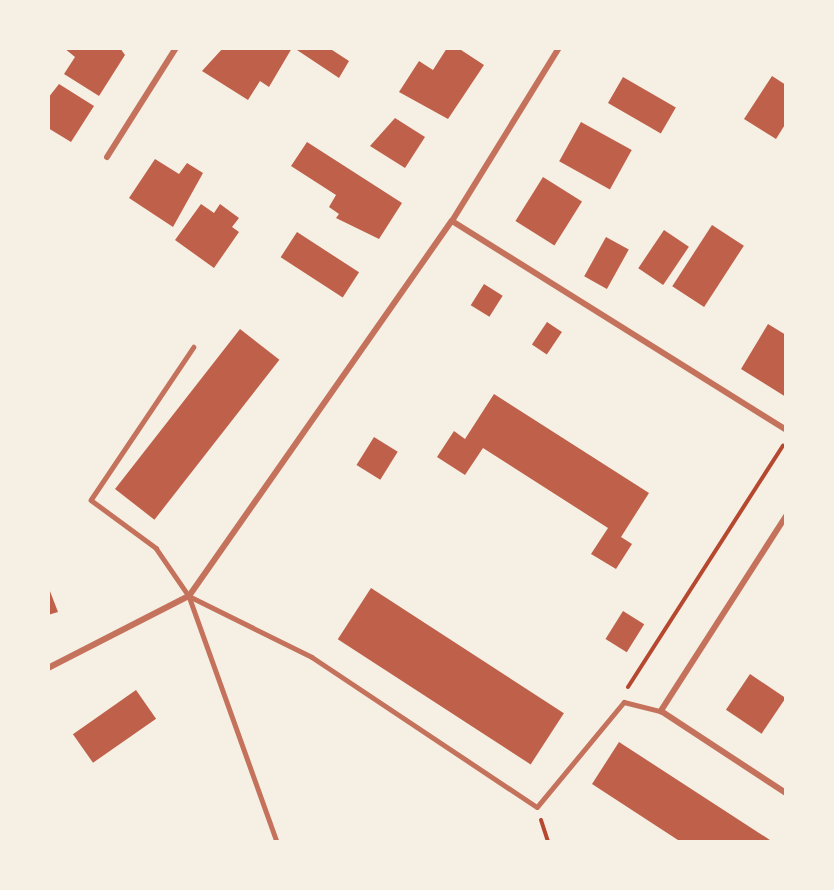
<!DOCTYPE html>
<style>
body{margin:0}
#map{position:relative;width:834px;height:890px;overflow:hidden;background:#f6efe4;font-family:"Sofia Sans Condensed",sans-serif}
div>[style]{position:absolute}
.building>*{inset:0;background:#bf614a;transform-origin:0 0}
.path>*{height:4px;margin:-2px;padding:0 2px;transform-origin:2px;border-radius:2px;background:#b5482f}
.service>*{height:4.5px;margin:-2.25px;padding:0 2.25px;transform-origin:2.25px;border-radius:2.25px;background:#c5725c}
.minor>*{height:6px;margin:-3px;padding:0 3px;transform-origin:3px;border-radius:3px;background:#c5725c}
span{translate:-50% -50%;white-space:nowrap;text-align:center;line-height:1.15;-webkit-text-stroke:6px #f6efe4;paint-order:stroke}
.frame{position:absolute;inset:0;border:50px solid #f6efe4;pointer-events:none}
</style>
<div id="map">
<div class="building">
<i style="clip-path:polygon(64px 48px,120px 48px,125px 55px,99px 96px,64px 74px,75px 57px)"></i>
<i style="clip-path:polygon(223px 48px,292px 48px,269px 87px,260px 81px,248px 100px,202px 71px)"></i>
<i style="clip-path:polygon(294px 48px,329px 48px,349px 61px,339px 78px)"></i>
<i style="clip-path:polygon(447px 48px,458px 48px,484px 65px,448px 119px,399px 92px,419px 61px,433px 70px)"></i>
<i style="clip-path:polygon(772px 76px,786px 85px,786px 123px,776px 139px,744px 119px)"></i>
<i style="left:623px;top:77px;width:61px;height:30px;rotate:30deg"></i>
<i style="clip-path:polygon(59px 84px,94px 106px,71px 142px,48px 128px,48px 98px)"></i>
<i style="clip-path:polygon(395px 118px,425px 137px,405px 168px,370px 146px)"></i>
<i style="left:581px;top:122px;width:58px;height:45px;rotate:29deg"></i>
<i style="clip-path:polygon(307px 142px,402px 203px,379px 239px,336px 218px,339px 214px,329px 207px,336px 195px,291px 166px)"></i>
<i style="clip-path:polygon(155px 159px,179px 174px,187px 163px,203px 173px,173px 227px,129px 198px)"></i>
<i style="left:543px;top:177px;width:46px;height:52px;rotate:32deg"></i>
<i style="clip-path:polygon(201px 204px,214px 213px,220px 204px,239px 218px,232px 227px,239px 232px,214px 268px,175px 240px)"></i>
<i style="left:712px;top:225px;width:38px;height:73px;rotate:33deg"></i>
<i style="left:664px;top:230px;width:30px;height:46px;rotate:34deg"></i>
<i style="left:297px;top:232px;width:74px;height:30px;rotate:33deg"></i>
<i style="left:606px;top:237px;width:26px;height:45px;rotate:29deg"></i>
<i style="left:484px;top:284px;width:22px;height:25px;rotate:32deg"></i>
<i style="left:547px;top:322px;width:18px;height:27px;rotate:34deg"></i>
<i style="clip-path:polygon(768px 324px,786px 335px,786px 397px,741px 369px)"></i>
<i style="left:240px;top:329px;width:50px;height:203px;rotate:38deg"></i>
<i style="clip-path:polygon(494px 394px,649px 493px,621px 537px,632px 544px,616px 569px,591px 554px,608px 528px,483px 448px,465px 475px,437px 457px,454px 431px,465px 439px)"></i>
<i style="left:374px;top:437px;width:28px;height:33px;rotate:32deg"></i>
<i style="clip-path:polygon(48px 586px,58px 612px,48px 615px)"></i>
<i style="left:371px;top:588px;width:230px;height:61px;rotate:33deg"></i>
<i style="left:623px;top:611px;width:25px;height:33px;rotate:32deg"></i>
<i style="left:750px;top:674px;width:43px;height:43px;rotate:34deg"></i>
<i style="left:136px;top:690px;width:35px;height:77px;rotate:55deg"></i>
<i style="clip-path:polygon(619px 742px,773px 842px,681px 842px,592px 784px)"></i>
</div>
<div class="path">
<i style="left:628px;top:687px;width:287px;rotate:-57.3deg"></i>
<i style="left:541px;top:820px;width:23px;rotate:72deg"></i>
</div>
<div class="service">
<i style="left:194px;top:347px;width:184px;rotate:123.9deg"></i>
<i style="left:91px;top:500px;width:81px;rotate:36.4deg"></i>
<i style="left:156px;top:548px;width:58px;rotate:55.5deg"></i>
<i style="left:189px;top:596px;width:261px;rotate:70.3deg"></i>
<i style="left:189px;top:596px;width:137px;rotate:26.4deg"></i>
<i style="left:312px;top:657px;width:270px;rotate:33.7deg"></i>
<i style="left:537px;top:807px;width:136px;rotate:-50.4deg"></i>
<i style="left:624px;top:702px;width:38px;rotate:14deg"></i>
</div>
<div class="minor">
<i style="left:107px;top:157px;width:129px;rotate:-57.7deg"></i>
<i style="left:452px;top:221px;width:394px;rotate:32deg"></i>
<i style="left:786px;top:516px;width:232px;rotate:122.7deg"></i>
<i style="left:661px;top:711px;width:149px;rotate:33.3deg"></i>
<i style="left:48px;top:668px;width:158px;rotate:-27.1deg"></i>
<i style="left:189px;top:596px;width:458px;rotate:-55deg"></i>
<i style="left:452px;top:221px;width:203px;rotate:-58.3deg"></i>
</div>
<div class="frame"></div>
</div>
